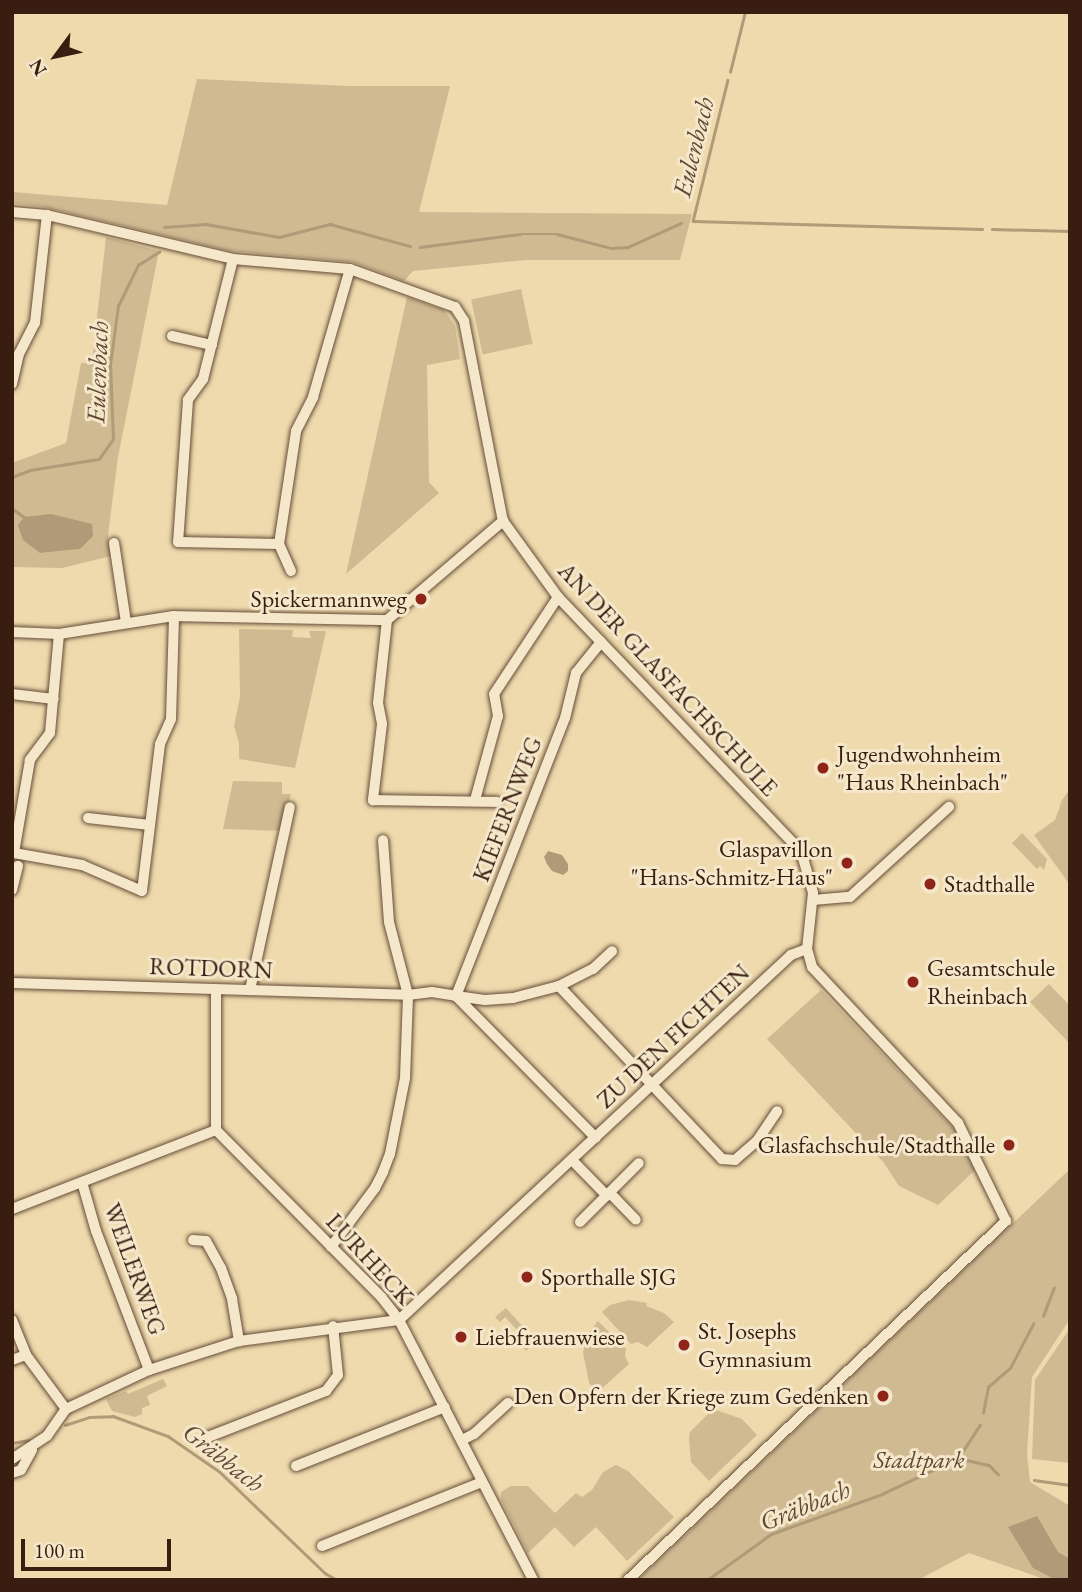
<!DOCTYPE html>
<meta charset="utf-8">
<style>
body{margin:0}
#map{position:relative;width:1082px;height:1592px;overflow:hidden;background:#eedaad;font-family:"EB Garamond",serif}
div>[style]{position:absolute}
.green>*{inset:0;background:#cfba92;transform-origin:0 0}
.water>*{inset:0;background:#b09a78}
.stream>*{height:2.5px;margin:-1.25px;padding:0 1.25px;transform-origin:1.25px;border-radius:1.25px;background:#b09a78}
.roads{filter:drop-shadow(0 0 2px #664c38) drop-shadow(0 0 2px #664c38)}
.street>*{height:10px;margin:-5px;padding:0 5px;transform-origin:5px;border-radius:5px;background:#f4e7ca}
.dots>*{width:19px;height:19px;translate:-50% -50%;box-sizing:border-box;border:4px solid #f4e7ca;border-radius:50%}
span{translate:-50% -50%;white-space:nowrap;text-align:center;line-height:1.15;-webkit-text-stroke:6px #f4e7ca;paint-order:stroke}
.poi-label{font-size:24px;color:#391d11}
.right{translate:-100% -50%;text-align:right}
.left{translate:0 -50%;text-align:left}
.street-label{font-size:24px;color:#391d11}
.park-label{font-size:24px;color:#5e4431;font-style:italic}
.water-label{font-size:26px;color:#634935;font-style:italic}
.frame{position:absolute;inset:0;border:14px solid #391d11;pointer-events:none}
.north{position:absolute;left:21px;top:21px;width:70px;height:70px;-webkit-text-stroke:5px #f4e7ca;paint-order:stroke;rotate:237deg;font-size:19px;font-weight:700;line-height:28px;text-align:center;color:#391d11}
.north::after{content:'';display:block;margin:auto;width:24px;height:32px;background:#391d11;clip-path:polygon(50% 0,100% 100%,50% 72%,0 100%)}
.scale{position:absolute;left:21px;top:1539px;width:150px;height:32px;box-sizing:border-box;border:4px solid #391d11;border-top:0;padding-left:9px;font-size:21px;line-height:24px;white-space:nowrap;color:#391d11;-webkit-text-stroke:5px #f4e7ca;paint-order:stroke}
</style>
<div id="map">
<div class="green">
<i style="clip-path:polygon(197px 79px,348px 86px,450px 86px,419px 212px,692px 214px,680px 260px,526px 260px,413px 271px,404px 281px,353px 262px,230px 251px,44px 207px,12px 203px,12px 192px,167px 205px)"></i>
<i style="clip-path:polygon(evenodd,106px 237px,159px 251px,118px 457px,108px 535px,111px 556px,62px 568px,12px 567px,12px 463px,66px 443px,81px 363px,92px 363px,106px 237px,92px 524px,80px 549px,40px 553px,92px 524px)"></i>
<i style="left:521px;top:289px;width:56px;height:51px;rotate:78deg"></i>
<i style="clip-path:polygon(407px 297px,444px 310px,455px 326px,460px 359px,427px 365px,429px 482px,439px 493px,346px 574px)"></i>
<i style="clip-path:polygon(239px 629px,293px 630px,292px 637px,311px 638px,309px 631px,326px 631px,295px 768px,239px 759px,239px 743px,234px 726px,240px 697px)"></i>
<i style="clip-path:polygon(233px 781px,282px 782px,282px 794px,291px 794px,282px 831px,223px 829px)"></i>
<i style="clip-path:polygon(1070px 789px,1070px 885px,1034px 835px,1055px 820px,1062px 800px)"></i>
<i style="clip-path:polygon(1022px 833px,1047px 859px,1044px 870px,1040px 866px,1037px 869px,1012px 843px)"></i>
<i style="clip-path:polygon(1049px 984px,1070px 1006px,1070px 1044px,1030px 1002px)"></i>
<i style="clip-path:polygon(821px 990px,955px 1130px,975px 1170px,938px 1205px,899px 1186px,884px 1163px,767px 1039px)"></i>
<i style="clip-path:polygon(1070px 1169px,1070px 1319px,1032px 1377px,1027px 1454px,1030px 1482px,1070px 1506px,1070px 1580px,1047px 1580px,969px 1553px,918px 1580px,638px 1580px)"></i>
<i style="clip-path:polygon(629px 1300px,647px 1303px,646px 1306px,664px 1313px,674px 1322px,647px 1347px,638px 1342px,631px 1344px,602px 1312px,610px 1305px)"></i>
<i style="clip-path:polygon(506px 1308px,536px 1341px,526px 1351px,522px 1346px,527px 1341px,505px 1317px,500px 1322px,495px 1317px)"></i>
<i style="clip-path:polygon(598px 1321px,626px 1349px,625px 1356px,629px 1364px,598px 1392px,589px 1383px,583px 1352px,588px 1334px)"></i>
<i style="clip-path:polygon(1070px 1328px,1070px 1463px,1032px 1459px,1035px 1380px)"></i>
<i style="clip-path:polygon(163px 1379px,167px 1386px,147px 1396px,150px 1405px,142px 1408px,142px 1414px,135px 1417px,112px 1411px,106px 1399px,126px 1391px,128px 1394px)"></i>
<i style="clip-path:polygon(716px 1410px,742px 1419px,757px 1435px,709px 1481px,691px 1462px,689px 1438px,690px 1432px,711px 1411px)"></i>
<i style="clip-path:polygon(616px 1465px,628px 1471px,674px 1517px,627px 1561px,596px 1527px,574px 1547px,555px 1527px,528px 1553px,501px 1500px,501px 1492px,511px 1486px,528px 1486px,555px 1513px,576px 1493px,582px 1497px,592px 1490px,603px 1472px)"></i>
</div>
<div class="water">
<i style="clip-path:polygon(51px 514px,92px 524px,93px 536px,80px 549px,40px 553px,23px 540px,18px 525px,24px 517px)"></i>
<i style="clip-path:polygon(548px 851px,562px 855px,568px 864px,568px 871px,563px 875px,552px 871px,547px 864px,544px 857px)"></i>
<i style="clip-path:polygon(1037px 1516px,1058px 1552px,1070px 1559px,1070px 1580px,1056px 1580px,1033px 1568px,1008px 1527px)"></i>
</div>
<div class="stream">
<i style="left:730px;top:72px;width:62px;rotate:-76deg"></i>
<i style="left:728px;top:80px;width:145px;rotate:103.9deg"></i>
<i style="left:693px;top:221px;width:289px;rotate:1.6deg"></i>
<i style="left:164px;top:227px;width:42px;rotate:-4.1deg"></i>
<i style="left:206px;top:224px;width:74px;rotate:10.1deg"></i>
<i style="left:279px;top:237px;width:53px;rotate:-14.3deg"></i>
<i style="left:330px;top:224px;width:83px;rotate:15.4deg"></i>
<i style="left:992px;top:229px;width:78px;rotate:1.5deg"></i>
<i style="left:420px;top:247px;width:101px;rotate:-7.4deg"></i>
<i style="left:520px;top:234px;width:37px"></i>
<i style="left:557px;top:234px;width:56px;rotate:14.5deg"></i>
<i style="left:611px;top:248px;width:17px;rotate:-3deg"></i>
<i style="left:628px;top:247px;width:58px;rotate:-24.4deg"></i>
<i style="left:12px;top:477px;width:19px;rotate:-21deg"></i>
<i style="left:30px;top:470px;width:70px;rotate:-9.1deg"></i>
<i style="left:99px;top:459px;width:24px;rotate:-55deg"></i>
<i style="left:113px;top:439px;width:74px;rotate:-92.3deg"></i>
<i style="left:110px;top:365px;width:60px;rotate:-82.3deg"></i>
<i style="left:118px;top:306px;width:46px;rotate:-64deg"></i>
<i style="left:138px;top:265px;width:25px;rotate:-32deg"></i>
<i style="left:12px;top:508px;width:15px;rotate:37deg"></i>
<i style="left:1043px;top:1316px;width:30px;rotate:-69deg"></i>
<i style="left:983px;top:1413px;width:26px;rotate:-79deg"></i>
<i style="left:988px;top:1387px;width:29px;rotate:-41deg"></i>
<i style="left:1010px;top:1368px;width:50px;rotate:-62.4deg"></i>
<i style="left:65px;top:1425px;width:25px;rotate:-18deg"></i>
<i style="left:89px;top:1417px;width:24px;rotate:-2deg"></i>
<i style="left:113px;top:1416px;width:59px;rotate:20deg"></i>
<i style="left:168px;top:1436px;width:63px;rotate:34.7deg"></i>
<i style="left:220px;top:1472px;width:146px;rotate:43.9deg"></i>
<i style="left:325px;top:1573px;width:14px;rotate:30deg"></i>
<i style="left:12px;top:1443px;width:17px;rotate:-10deg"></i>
<i style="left:959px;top:1457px;width:38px;rotate:-57deg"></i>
<i style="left:1034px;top:1480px;width:36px;rotate:8deg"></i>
<i style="left:707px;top:1580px;width:79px;rotate:-35.7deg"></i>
<i style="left:771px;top:1534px;width:118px;rotate:-19.8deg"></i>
<i style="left:882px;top:1494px;width:84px;rotate:-25.3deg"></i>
<i style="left:958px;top:1458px;width:32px;rotate:13deg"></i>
<i style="left:989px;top:1465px;width:13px;rotate:45deg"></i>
</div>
<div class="roads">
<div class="street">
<i style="left:12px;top:212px;width:35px;rotate:5deg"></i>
<i style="left:47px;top:215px;width:191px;rotate:13.3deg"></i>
<i style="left:233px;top:259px;width:117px;rotate:4.9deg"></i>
<i style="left:350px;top:269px;width:112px;rotate:19.9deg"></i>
<i style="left:455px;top:307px;width:17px;rotate:57deg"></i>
<i style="left:464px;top:321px;width:204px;rotate:79deg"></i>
<i style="left:503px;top:521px;width:94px;rotate:54.1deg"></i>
<i style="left:558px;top:597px;width:340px;rotate:46.3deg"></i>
<i style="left:793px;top:843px;width:18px;rotate:56deg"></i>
<i style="left:803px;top:858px;width:36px;rotate:74deg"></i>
<i style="left:813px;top:893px;width:56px;rotate:96.1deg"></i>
<i style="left:807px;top:949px;width:19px;rotate:74deg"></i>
<i style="left:812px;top:967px;width:214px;rotate:46.9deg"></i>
<i style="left:958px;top:1123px;width:109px;rotate:63.9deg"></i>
<i style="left:1006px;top:1221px;width:521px;rotate:136.48deg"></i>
<i style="left:233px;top:259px;width:124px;rotate:104deg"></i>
<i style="left:203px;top:379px;width:26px;rotate:126deg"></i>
<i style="left:188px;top:400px;width:142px;rotate:94deg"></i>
<i style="left:178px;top:542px;width:101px;rotate:1.1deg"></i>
<i style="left:172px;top:336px;width:41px;rotate:12.7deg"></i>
<i style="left:12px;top:384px;width:31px;rotate:-77deg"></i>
<i style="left:19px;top:354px;width:35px;rotate:-63deg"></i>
<i style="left:35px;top:323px;width:109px;rotate:-83.7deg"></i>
<i style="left:114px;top:543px;width:80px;rotate:81.4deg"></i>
<i style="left:291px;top:571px;width:30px;rotate:-114deg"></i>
<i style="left:279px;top:544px;width:114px;rotate:-81.4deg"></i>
<i style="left:296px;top:431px;width:38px;rotate:-63deg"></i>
<i style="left:313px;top:397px;width:133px;rotate:-73.9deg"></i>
<i style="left:387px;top:620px;width:83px;rotate:96.2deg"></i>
<i style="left:378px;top:703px;width:21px;rotate:79deg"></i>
<i style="left:382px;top:724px;width:77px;rotate:96.8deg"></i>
<i style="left:373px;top:800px;width:124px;rotate:0.9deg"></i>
<i style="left:12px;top:632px;width:47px;rotate:2.4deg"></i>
<i style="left:59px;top:634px;width:116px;rotate:-8.9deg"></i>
<i style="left:174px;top:616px;width:213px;rotate:1.1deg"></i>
<i style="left:387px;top:620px;width:153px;rotate:-40.5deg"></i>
<i style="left:59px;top:634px;width:99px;rotate:95.2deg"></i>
<i style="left:50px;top:733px;width:34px;rotate:127deg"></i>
<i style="left:30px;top:760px;width:94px;rotate:99.8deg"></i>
<i style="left:14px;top:853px;width:69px;rotate:10deg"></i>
<i style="left:82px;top:865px;width:65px;rotate:23.4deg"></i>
<i style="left:142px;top:891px;width:148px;rotate:-83deg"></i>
<i style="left:160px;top:744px;width:27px;rotate:-66deg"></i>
<i style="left:171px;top:719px;width:103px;rotate:-88.3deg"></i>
<i style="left:601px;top:642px;width:40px;rotate:129deg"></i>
<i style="left:576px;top:673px;width:46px;rotate:103.7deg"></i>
<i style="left:565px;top:718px;width:299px;rotate:111.4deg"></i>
<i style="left:456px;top:996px;width:29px;rotate:8deg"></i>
<i style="left:485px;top:1000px;width:28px;rotate:-4deg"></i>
<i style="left:513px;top:998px;width:48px;rotate:-14.6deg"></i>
<i style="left:559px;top:986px;width:38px;rotate:-27deg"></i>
<i style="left:593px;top:969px;width:26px;rotate:-43deg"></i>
<i style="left:12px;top:694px;width:42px;rotate:6.8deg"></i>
<i style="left:475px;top:800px;width:87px;rotate:-74.7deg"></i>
<i style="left:498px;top:716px;width:22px;rotate:-100deg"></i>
<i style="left:494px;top:694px;width:116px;rotate:-56.6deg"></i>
<i style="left:88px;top:818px;width:62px;rotate:6.4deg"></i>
<i style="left:12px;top:890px;width:25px;rotate:-76deg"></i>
<i style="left:813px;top:900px;width:37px;rotate:-5deg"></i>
<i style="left:850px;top:897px;width:134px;rotate:-42.3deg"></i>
<i style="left:12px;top:983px;width:396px;rotate:1.7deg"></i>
<i style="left:408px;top:995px;width:24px;rotate:-7deg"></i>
<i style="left:432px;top:992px;width:24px;rotate:9deg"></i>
<i style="left:456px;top:996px;width:199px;rotate:45.4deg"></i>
<i style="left:559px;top:986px;width:238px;rotate:46.7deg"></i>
<i style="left:722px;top:1159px;width:13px;rotate:4deg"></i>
<i style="left:735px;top:1160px;width:29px;rotate:-41deg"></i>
<i style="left:757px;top:1141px;width:36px;rotate:-56deg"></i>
<i style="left:250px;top:990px;width:187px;rotate:-77.7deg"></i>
<i style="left:216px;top:1130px;width:236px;rotate:45.3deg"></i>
<i style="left:382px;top:1298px;width:28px;rotate:52deg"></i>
<i style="left:399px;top:1320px;width:292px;rotate:62.7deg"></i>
<i style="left:216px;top:1130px;width:140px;rotate:-90deg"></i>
<i style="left:572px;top:1160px;width:50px;rotate:45.8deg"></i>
<i style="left:82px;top:1182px;width:51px;rotate:74.1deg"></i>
<i style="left:96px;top:1231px;width:149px;rotate:69.1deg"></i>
<i style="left:610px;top:1193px;width:37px;rotate:46deg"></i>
<i style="left:12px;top:1209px;width:219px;rotate:-21.2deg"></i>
<i style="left:580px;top:1222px;width:83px;rotate:-45deg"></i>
<i style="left:193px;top:1240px;width:13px;rotate:4deg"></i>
<i style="left:206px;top:1241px;width:31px;rotate:61deg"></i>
<i style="left:221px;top:1268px;width:33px;rotate:70deg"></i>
<i style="left:232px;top:1299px;width:43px;rotate:80.5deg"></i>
<i style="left:331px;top:1247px;width:74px;rotate:-53.3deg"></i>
<i style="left:375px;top:1188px;width:18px;rotate:-63deg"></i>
<i style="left:383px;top:1172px;width:19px;rotate:-69deg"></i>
<i style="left:390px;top:1154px;width:77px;rotate:-78.8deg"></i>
<i style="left:405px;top:1078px;width:83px;rotate:-87.9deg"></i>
<i style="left:408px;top:995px;width:75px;rotate:-104.6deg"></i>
<i style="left:389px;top:922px;width:82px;rotate:-94.2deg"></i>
<i style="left:12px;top:1320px;width:38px;rotate:68deg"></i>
<i style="left:26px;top:1355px;width:67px;rotate:53.5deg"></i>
<i style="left:399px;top:1320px;width:536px;rotate:-42.96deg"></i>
<i style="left:791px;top:955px;width:17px;rotate:-21deg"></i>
<i style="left:12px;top:1360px;width:15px;rotate:-20deg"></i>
<i style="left:208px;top:1437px;width:127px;rotate:-21.3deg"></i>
<i style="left:326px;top:1391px;width:20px;rotate:-53deg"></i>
<i style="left:338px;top:1375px;width:49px;rotate:-95.8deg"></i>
<i style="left:462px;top:1440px;width:13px;rotate:-27deg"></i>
<i style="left:474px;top:1434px;width:46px;rotate:-42.4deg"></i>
<i style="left:12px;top:1459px;width:42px;rotate:-33.3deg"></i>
<i style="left:47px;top:1436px;width:33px;rotate:-55deg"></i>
<i style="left:66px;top:1409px;width:92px;rotate:-25.2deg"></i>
<i style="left:149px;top:1370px;width:95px;rotate:-17.9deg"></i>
<i style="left:239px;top:1341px;width:161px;rotate:-7.5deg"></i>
<i style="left:296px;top:1466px;width:160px;rotate:-21.6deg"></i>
<i style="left:12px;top:1473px;width:9px;rotate:-18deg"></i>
<i style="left:21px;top:1470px;width:23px;rotate:-61deg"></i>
<i style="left:322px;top:1546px;width:172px;rotate:-21.8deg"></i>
</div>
</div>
<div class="dots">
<i style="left:421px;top:599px;background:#8f2418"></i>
<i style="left:823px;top:768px;background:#8f2418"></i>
<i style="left:847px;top:863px;background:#8f2418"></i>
<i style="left:930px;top:884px;background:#8f2418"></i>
<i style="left:913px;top:982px;background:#8f2418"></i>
<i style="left:1009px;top:1145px;background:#8f2418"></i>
<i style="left:527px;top:1277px;background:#8f2418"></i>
<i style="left:461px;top:1337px;background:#8f2418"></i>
<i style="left:684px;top:1345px;background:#8f2418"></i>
<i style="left:883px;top:1396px;background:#8f2418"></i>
</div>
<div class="poi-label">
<span class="right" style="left:407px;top:599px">Spickermannweg</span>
<span class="left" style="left:837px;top:768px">Jugendwohnheim<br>"Haus Rheinbach"</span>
<span class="right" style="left:833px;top:863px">Glaspavillon<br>"Hans-Schmitz-Haus"</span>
<span class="left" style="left:944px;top:884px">Stadthalle</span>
<span class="left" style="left:927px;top:982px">Gesamtschule<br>Rheinbach</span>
<span class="right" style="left:995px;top:1145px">Glasfachschule/Stadthalle</span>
<span class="left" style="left:541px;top:1277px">Sporthalle SJG</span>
<span class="left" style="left:698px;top:1345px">St. Josephs<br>Gymnasium</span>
<span class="left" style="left:475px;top:1337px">Liebfrauenwiese</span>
<span class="right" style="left:869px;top:1396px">Den Opfern der Kriege zum Gedenken</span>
</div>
<div class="street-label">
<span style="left:668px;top:679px;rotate:47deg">AN DER GLASFACHSCHULE</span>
<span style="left:507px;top:809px;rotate:-69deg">KIEFERNWEG</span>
<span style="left:211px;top:968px;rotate:2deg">ROTDORN</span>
<span style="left:673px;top:1036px;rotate:-43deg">ZU DEN FICHTEN</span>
<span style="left:370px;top:1259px;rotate:47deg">LURHECK</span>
<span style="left:135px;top:1269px;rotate:70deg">WEILERWEG</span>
</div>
<div class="park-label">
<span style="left:919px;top:1460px">Stadtpark</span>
</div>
<div class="water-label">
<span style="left:694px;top:147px;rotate:-76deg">Eulenbach</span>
<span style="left:98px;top:372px;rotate:-88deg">Eulenbach</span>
<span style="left:223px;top:1458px;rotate:38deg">Gräbbach</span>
<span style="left:805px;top:1506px;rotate:-22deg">Gräbbach</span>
</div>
<div class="frame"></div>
<div class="north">N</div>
<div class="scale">100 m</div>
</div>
